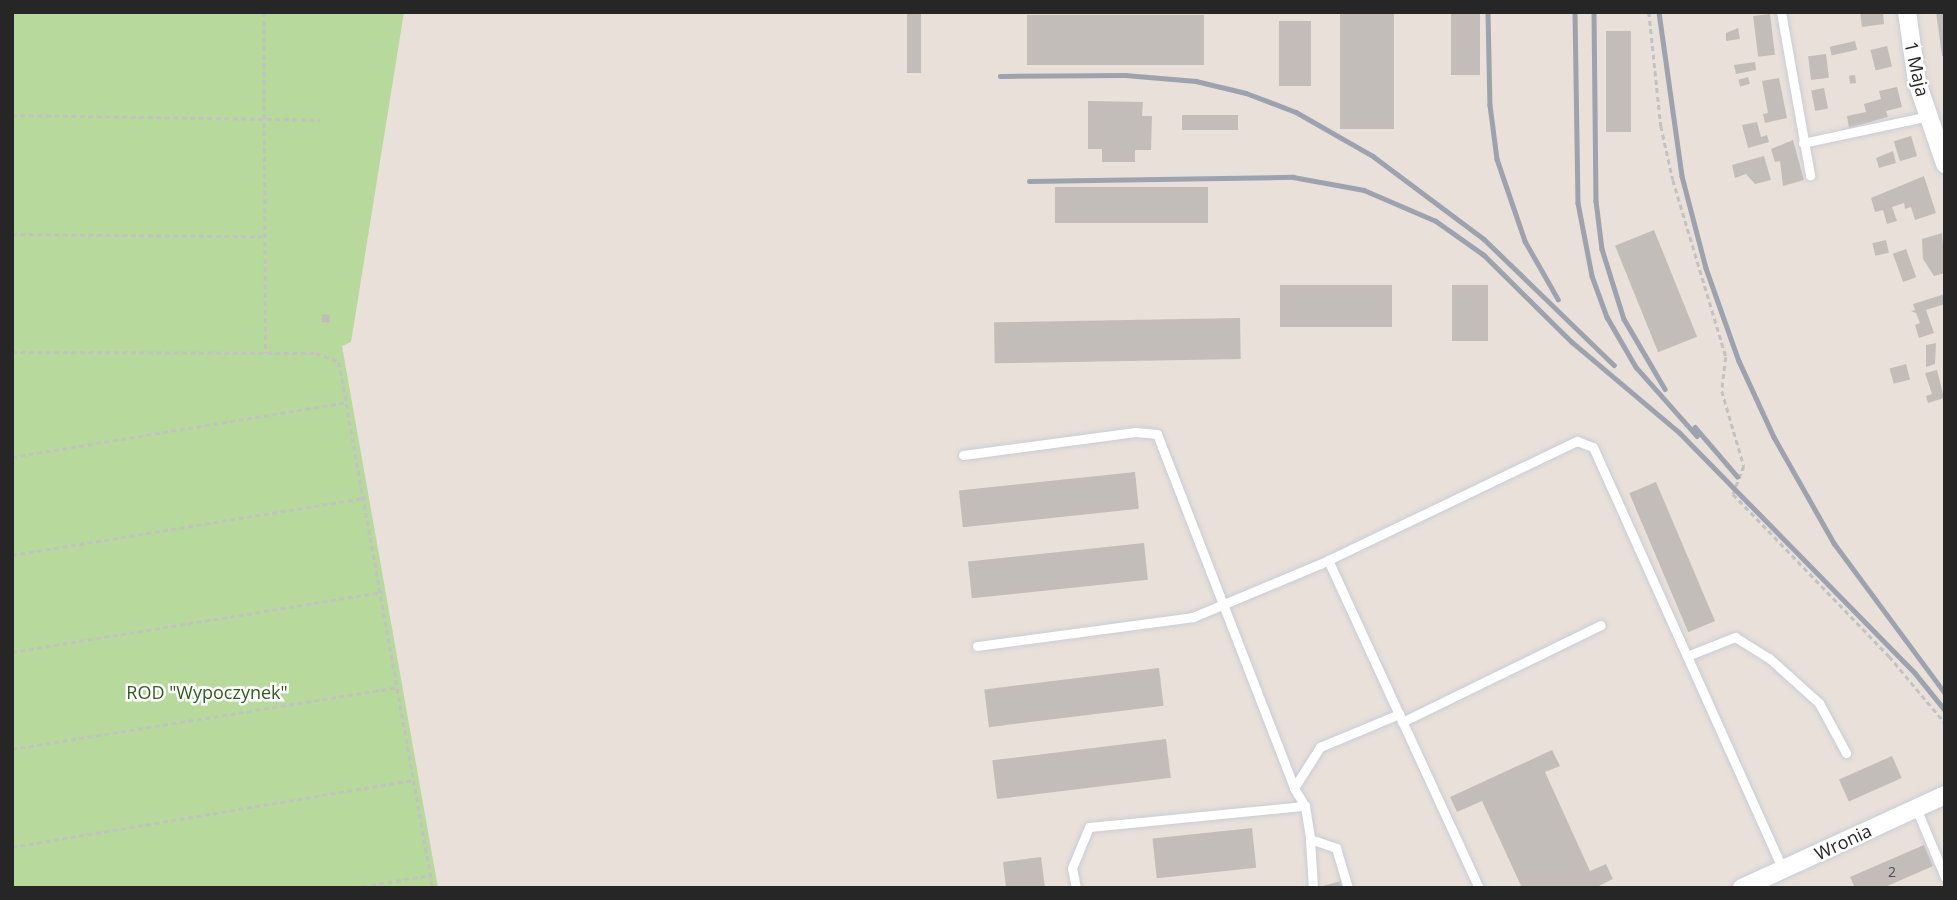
<!DOCTYPE html>
<style>
body{margin:0}
#map{position:relative;width:1957px;height:900px;overflow:hidden;background:#e8e0d9;font-family:"Open Sans",sans-serif}
div>[style]{position:absolute}
.green>*{inset:0;background:#b7d99b}
.building>*{inset:0;background:#c3bdb9;transform-origin:0 0}
.path>*{height:2.5px;margin-top:-1.25px;transform-origin:0;background:repeating-linear-gradient(90deg,#c2c2c2 0 5px,transparent 0 8.5px)}
.roads{filter:drop-shadow(0 0 2px #c8ccd7) drop-shadow(0 0 2px #c8ccd7)}
.service>*{height:9px;margin:-4.5px;padding:0 4.5px;transform-origin:4.5px;border-radius:4.5px;background:#fff}
.minor>*{height:18px;margin:-9px;padding:0 9px;transform-origin:9px;border-radius:9px;background:#fff}
.rail>*{height:4.5px;margin:-2.25px;padding:0 2.25px;transform-origin:2.25px;border-radius:2.25px;background:#9da2af}
span{translate:-50% -50%;white-space:nowrap;text-align:center;line-height:1.15;-webkit-text-stroke:5px #fff;paint-order:stroke}
.number-label{font-size:14px;color:#4d4c4b}
.number-label span{-webkit-text-stroke-width:0}
.street-label{font-size:18px;color:#262626}
.park-label{font-size:18px;color:#335920}
.frame{position:absolute;inset:0;border:14px solid #262626;pointer-events:none}
</style>
<div id="map">
<div class="green">
<i style="clip-path:polygon(12px 12px,404px 12px,351px 342px,342px 346px,438px 888px,12px 888px)"></i>
</div>
<div class="building">
<i style="left:907px;top:12px;width:14px;height:61px"></i>
<i style="left:1340px;top:12px;width:54px;height:117px"></i>
<i style="left:1451px;top:12px;width:29px;height:63px"></i>
<i style="clip-path:polygon(1860px 12px,1883px 12px,1884px 24px,1862px 27px)"></i>
<i style="clip-path:polygon(1936px 12px,1945px 12px,1945px 56px,1942px 56px)"></i>
<i style="left:1770px;top:14px;width:41px;height:17px;rotate:83deg"></i>
<i style="left:1204px;top:15px;width:50px;height:177px;rotate:90deg"></i>
<i style="left:1279px;top:21px;width:32px;height:65px"></i>
<i style="clip-path:polygon(1738px 28px,1740px 39px,1726px 41px,1726px 33px)"></i>
<i style="left:1606px;top:31px;width:25px;height:101px"></i>
<i style="left:1855px;top:41px;width:9px;height:26px;rotate:77deg"></i>
<i style="left:1887px;top:46px;width:21px;height:17px;rotate:76deg"></i>
<i style="left:1826px;top:54px;width:24px;height:18px;rotate:83deg"></i>
<i style="clip-path:polygon(1755px 62px,1756px 70px,1736px 74px,1734px 65px)"></i>
<i style="left:1855px;top:75px;width:8px;height:6px;rotate:83deg"></i>
<i style="left:1748px;top:77px;width:7px;height:10px;rotate:74deg"></i>
<i style="clip-path:polygon(1779px 78px,1787px 118px,1765px 123px,1763px 114px,1768px 113px,1762px 81px)"></i>
<i style="clip-path:polygon(1897px 87px,1902px 107px,1886px 111px,1888px 117px,1849px 128px,1847px 116px,1866px 112px,1864px 104px,1881px 99px,1879px 91px)"></i>
<i style="left:1824px;top:88px;width:21px;height:13px;rotate:79deg"></i>
<i style="clip-path:polygon(1088px 101px,1143px 102px,1142px 116px,1152px 116px,1151px 150px,1135px 150px,1135px 162px,1102px 162px,1102px 149px,1088px 149px)"></i>
<i style="left:1238px;top:115px;width:15px;height:56px;rotate:90deg"></i>
<i style="clip-path:polygon(1757px 122px,1761px 137px,1767px 135px,1769px 142px,1748px 148px,1742px 125px)"></i>
<i style="left:1911px;top:136px;width:21px;height:18px;rotate:73deg"></i>
<i style="clip-path:polygon(1793px 140px,1804px 180px,1783px 186px,1780px 161px,1775px 162px,1771px 149px)"></i>
<i style="clip-path:polygon(1893px 151px,1896px 163px,1879px 168px,1876px 158px)"></i>
<i style="clip-path:polygon(1764px 156px,1771px 180px,1755px 184px,1746px 174px,1735px 178px,1732px 165px)"></i>
<i style="clip-path:polygon(1924px 176px,1936px 213px,1915px 220px,1911px 207px,1905px 209px,1904px 203px,1892px 207px,1897px 221px,1887px 224px,1883px 210px,1875px 212px,1871px 198px)"></i>
<i style="left:1208px;top:187px;width:36px;height:153px;rotate:90deg"></i>
<i style="left:1654px;top:230px;width:115px;height:42px;rotate:68deg"></i>
<i style="clip-path:polygon(1942px 233px,1945px 273px,1934px 276px,1923px 259px,1922px 239px)"></i>
<i style="left:1886px;top:240px;width:13px;height:14px;rotate:77deg"></i>
<i style="left:1906px;top:249px;width:30px;height:14px;rotate:70deg"></i>
<i style="left:1392px;top:285px;width:42px;height:112px;rotate:90deg"></i>
<i style="left:1488px;top:285px;width:56px;height:36px;rotate:90deg"></i>
<i style="clip-path:polygon(1945px 294px,1945px 304px,1926px 310px,1934px 333px,1919px 338px,1915px 325px,1920px 323px,1916px 313px,1911px 311px,1915px 310px,1913px 304px)"></i>
<i style="left:322px;top:314px;width:8px;height:8px;rotate:7deg"></i>
<i style="left:1240px;top:318px;width:41px;height:246px;rotate:89deg"></i>
<i style="clip-path:polygon(1936px 343px,1935px 364px,1926px 367px,1926px 345px)"></i>
<i style="left:1906px;top:364px;width:16px;height:17px;rotate:75deg"></i>
<i style="clip-path:polygon(1937px 370px,1944px 398px,1928px 403px,1926px 396px,1932px 394px,1925px 373px)"></i>
<i style="left:1135px;top:472px;width:37px;height:177px;rotate:84deg"></i>
<i style="left:1656px;top:482px;width:151px;height:29px;rotate:67deg"></i>
<i style="left:1144px;top:543px;width:37px;height:177px;rotate:84deg"></i>
<i style="left:1159px;top:668px;width:38px;height:176px;rotate:83deg"></i>
<i style="left:1166px;top:739px;width:39px;height:175px;rotate:83deg"></i>
<i style="clip-path:polygon(1552px 750px,1560px 766px,1545px 772px,1590px 871px,1606px 864px,1613px 879px,1595px 888px,1522px 888px,1482px 801px,1457px 812px,1450px 797px)"></i>
<i style="left:1892px;top:756px;width:24px;height:58px;rotate:66deg"></i>
<i style="left:1252px;top:828px;width:40px;height:100px;rotate:84deg"></i>
<i style="clip-path:polygon(1924px 845px,1933px 866px,1883px 888px,1855px 888px,1850px 877px)"></i>
<i style="clip-path:polygon(1041px 857px,1045px 888px,1006px 888px,1003px 862px)"></i>
<i style="clip-path:polygon(1341px 881px,1342px 888px,1319px 888px,1319px 887px)"></i>
</div>
<div class="path">
<i style="left:264px;top:12px;width:341px;rotate:89.7deg"></i>
<i style="left:1649px;top:12px;width:115px;rotate:84deg"></i>
<i style="left:1661px;top:126px;width:55px;rotate:77.5deg"></i>
<i style="left:1673px;top:180px;width:185px;rotate:73.3deg"></i>
<i style="left:1726px;top:357px;width:34px;rotate:97deg"></i>
<i style="left:1722px;top:391px;width:78px;rotate:73.7deg"></i>
<i style="left:1744px;top:466px;width:30px;rotate:111deg"></i>
<i style="left:1733px;top:494px;width:225px;rotate:46.1deg"></i>
<i style="left:1889px;top:656px;width:87px;rotate:50.1deg"></i>
<i style="left:12px;top:115px;width:308px;rotate:0.9deg"></i>
<i style="left:12px;top:234px;width:250px;rotate:0.5deg"></i>
<i style="left:12px;top:352px;width:304px;rotate:0.2deg"></i>
<i style="left:316px;top:353px;width:25px;rotate:21deg"></i>
<i style="left:339px;top:362px;width:534px;rotate:79.87deg"></i>
<i style="left:12px;top:457px;width:339px;rotate:-9.3deg"></i>
<i style="left:12px;top:555px;width:358px;rotate:-9.2deg"></i>
<i style="left:12px;top:652px;width:375px;rotate:-9.2deg"></i>
<i style="left:12px;top:749px;width:391px;rotate:-9.1deg"></i>
<i style="left:12px;top:847px;width:408px;rotate:-9.5deg"></i>
<i style="left:354px;top:888px;width:78px;rotate:-9.6deg"></i>
</div>
<div class="roads">
<div class="service">
<i style="left:1781px;top:12px;width:166px;rotate:79.9deg"></i>
<i style="left:1803px;top:143px;width:129px;rotate:-12.1deg"></i>
<i style="left:963px;top:455px;width:174px;rotate:-7.6deg"></i>
<i style="left:1135px;top:432px;width:22px;rotate:5deg"></i>
<i style="left:1157px;top:434px;width:380px;rotate:68.8deg"></i>
<i style="left:1294px;top:788px;width:21px;rotate:59deg"></i>
<i style="left:1305px;top:806px;width:33px;rotate:81deg"></i>
<i style="left:1310px;top:839px;width:28px;rotate:19deg"></i>
<i style="left:1336px;top:848px;width:42px;rotate:73.3deg"></i>
<i style="left:1328px;top:560px;width:361px;rotate:65.3deg"></i>
<i style="left:977px;top:646px;width:218px;rotate:-7.6deg"></i>
<i style="left:1193px;top:617px;width:138px;rotate:-22.7deg"></i>
<i style="left:1320px;top:564px;width:285px;rotate:-25.6deg"></i>
<i style="left:1577px;top:441px;width:17px;rotate:21deg"></i>
<i style="left:1593px;top:447px;width:463px;rotate:65.8deg"></i>
<i style="left:1687px;top:656px;width:52px;rotate:-21.6deg"></i>
<i style="left:1735px;top:637px;width:40px;rotate:32deg"></i>
<i style="left:1769px;top:658px;width:67px;rotate:42deg"></i>
<i style="left:1819px;top:703px;width:57px;rotate:61.6deg"></i>
<i style="left:1402px;top:722px;width:221px;rotate:-26deg"></i>
<i style="left:1294px;top:788px;width:49px;rotate:-57.6deg"></i>
<i style="left:1320px;top:747px;width:86px;rotate:-22.7deg"></i>
<i style="left:1916px;top:808px;width:75px;rotate:67.2deg"></i>
<i style="left:1310px;top:839px;width:49px;rotate:86.5deg"></i>
<i style="left:1076px;top:888px;width:20px;rotate:-101deg"></i>
<i style="left:1072px;top:868px;width:44px;rotate:-67.5deg"></i>
<i style="left:1089px;top:827px;width:217px;rotate:-5.6deg"></i>
</div>
<div class="minor">
<i style="left:1907px;top:12px;width:71px;rotate:81.9deg"></i>
<i style="left:1917px;top:82px;width:87px;rotate:71.1deg"></i>
<i style="left:1742px;top:888px;width:223px;rotate:-24.6deg"></i>
</div>
</div>
<div class="rail">
<i style="left:1488px;top:12px;width:93px;rotate:88.8deg"></i>
<i style="left:1490px;top:105px;width:54px;rotate:82.6deg"></i>
<i style="left:1497px;top:159px;width:87px;rotate:71.1deg"></i>
<i style="left:1525px;top:241px;width:67px;rotate:60.4deg"></i>
<i style="left:1575px;top:12px;width:191px;rotate:89.1deg"></i>
<i style="left:1578px;top:203px;width:74px;rotate:79.1deg"></i>
<i style="left:1592px;top:276px;width:44px;rotate:69.9deg"></i>
<i style="left:1607px;top:317px;width:58px;rotate:59.9deg"></i>
<i style="left:1636px;top:367px;width:92px;rotate:48.5deg"></i>
<i style="left:1594px;top:12px;width:189px;rotate:89.4deg"></i>
<i style="left:1596px;top:201px;width:48px;rotate:82.9deg"></i>
<i style="left:1602px;top:249px;width:73px;rotate:72.6deg"></i>
<i style="left:1624px;top:319px;width:81px;rotate:59.6deg"></i>
<i style="left:1659px;top:12px;width:166px;rotate:82deg"></i>
<i style="left:1682px;top:176px;width:95px;rotate:75.4deg"></i>
<i style="left:1706px;top:268px;width:99px;rotate:70.5deg"></i>
<i style="left:1739px;top:361px;width:84px;rotate:65.3deg"></i>
<i style="left:1774px;top:437px;width:122px;rotate:60.5deg"></i>
<i style="left:1834px;top:543px;width:187px;rotate:53.5deg"></i>
<i style="left:1000px;top:76px;width:125px;rotate:-0.5deg"></i>
<i style="left:1125px;top:75px;width:71px;rotate:4.8deg"></i>
<i style="left:1196px;top:81px;width:51px;rotate:13.5deg"></i>
<i style="left:1246px;top:93px;width:53px;rotate:20.8deg"></i>
<i style="left:1296px;top:112px;width:89px;rotate:29.7deg"></i>
<i style="left:1373px;top:156px;width:139px;rotate:36.8deg"></i>
<i style="left:1484px;top:239px;width:181px;rotate:44.1deg"></i>
<i style="left:1029px;top:181px;width:264px;rotate:-0.9deg"></i>
<i style="left:1293px;top:177px;width:72px;rotate:10.4deg"></i>
<i style="left:1364px;top:190px;width:78px;rotate:23.3deg"></i>
<i style="left:1436px;top:221px;width:59px;rotate:35.3deg"></i>
<i style="left:1484px;top:255px;width:124px;rotate:44.7deg"></i>
<i style="left:1572px;top:342px;width:141px;rotate:40.1deg"></i>
<i style="left:1680px;top:433px;width:336px;rotate:45.6deg"></i>
<i style="left:1915px;top:673px;width:48px;rotate:51deg"></i>
<i style="left:1695px;top:427px;width:65px;rotate:49.4deg"></i>
</div>
<div class="number-label">
<span style="left:1892px;top:872px">2</span>
</div>
<div class="street-label">
<span style="left:1917px;top:69px;rotate:77deg">1 Maja</span>
<span style="left:1843px;top:842px;rotate:-25deg">Wronia</span>
</div>
<div class="park-label">
<span style="left:207px;top:692px">ROD "Wypoczynek"</span>
</div>
<div class="frame"></div>
</div>
